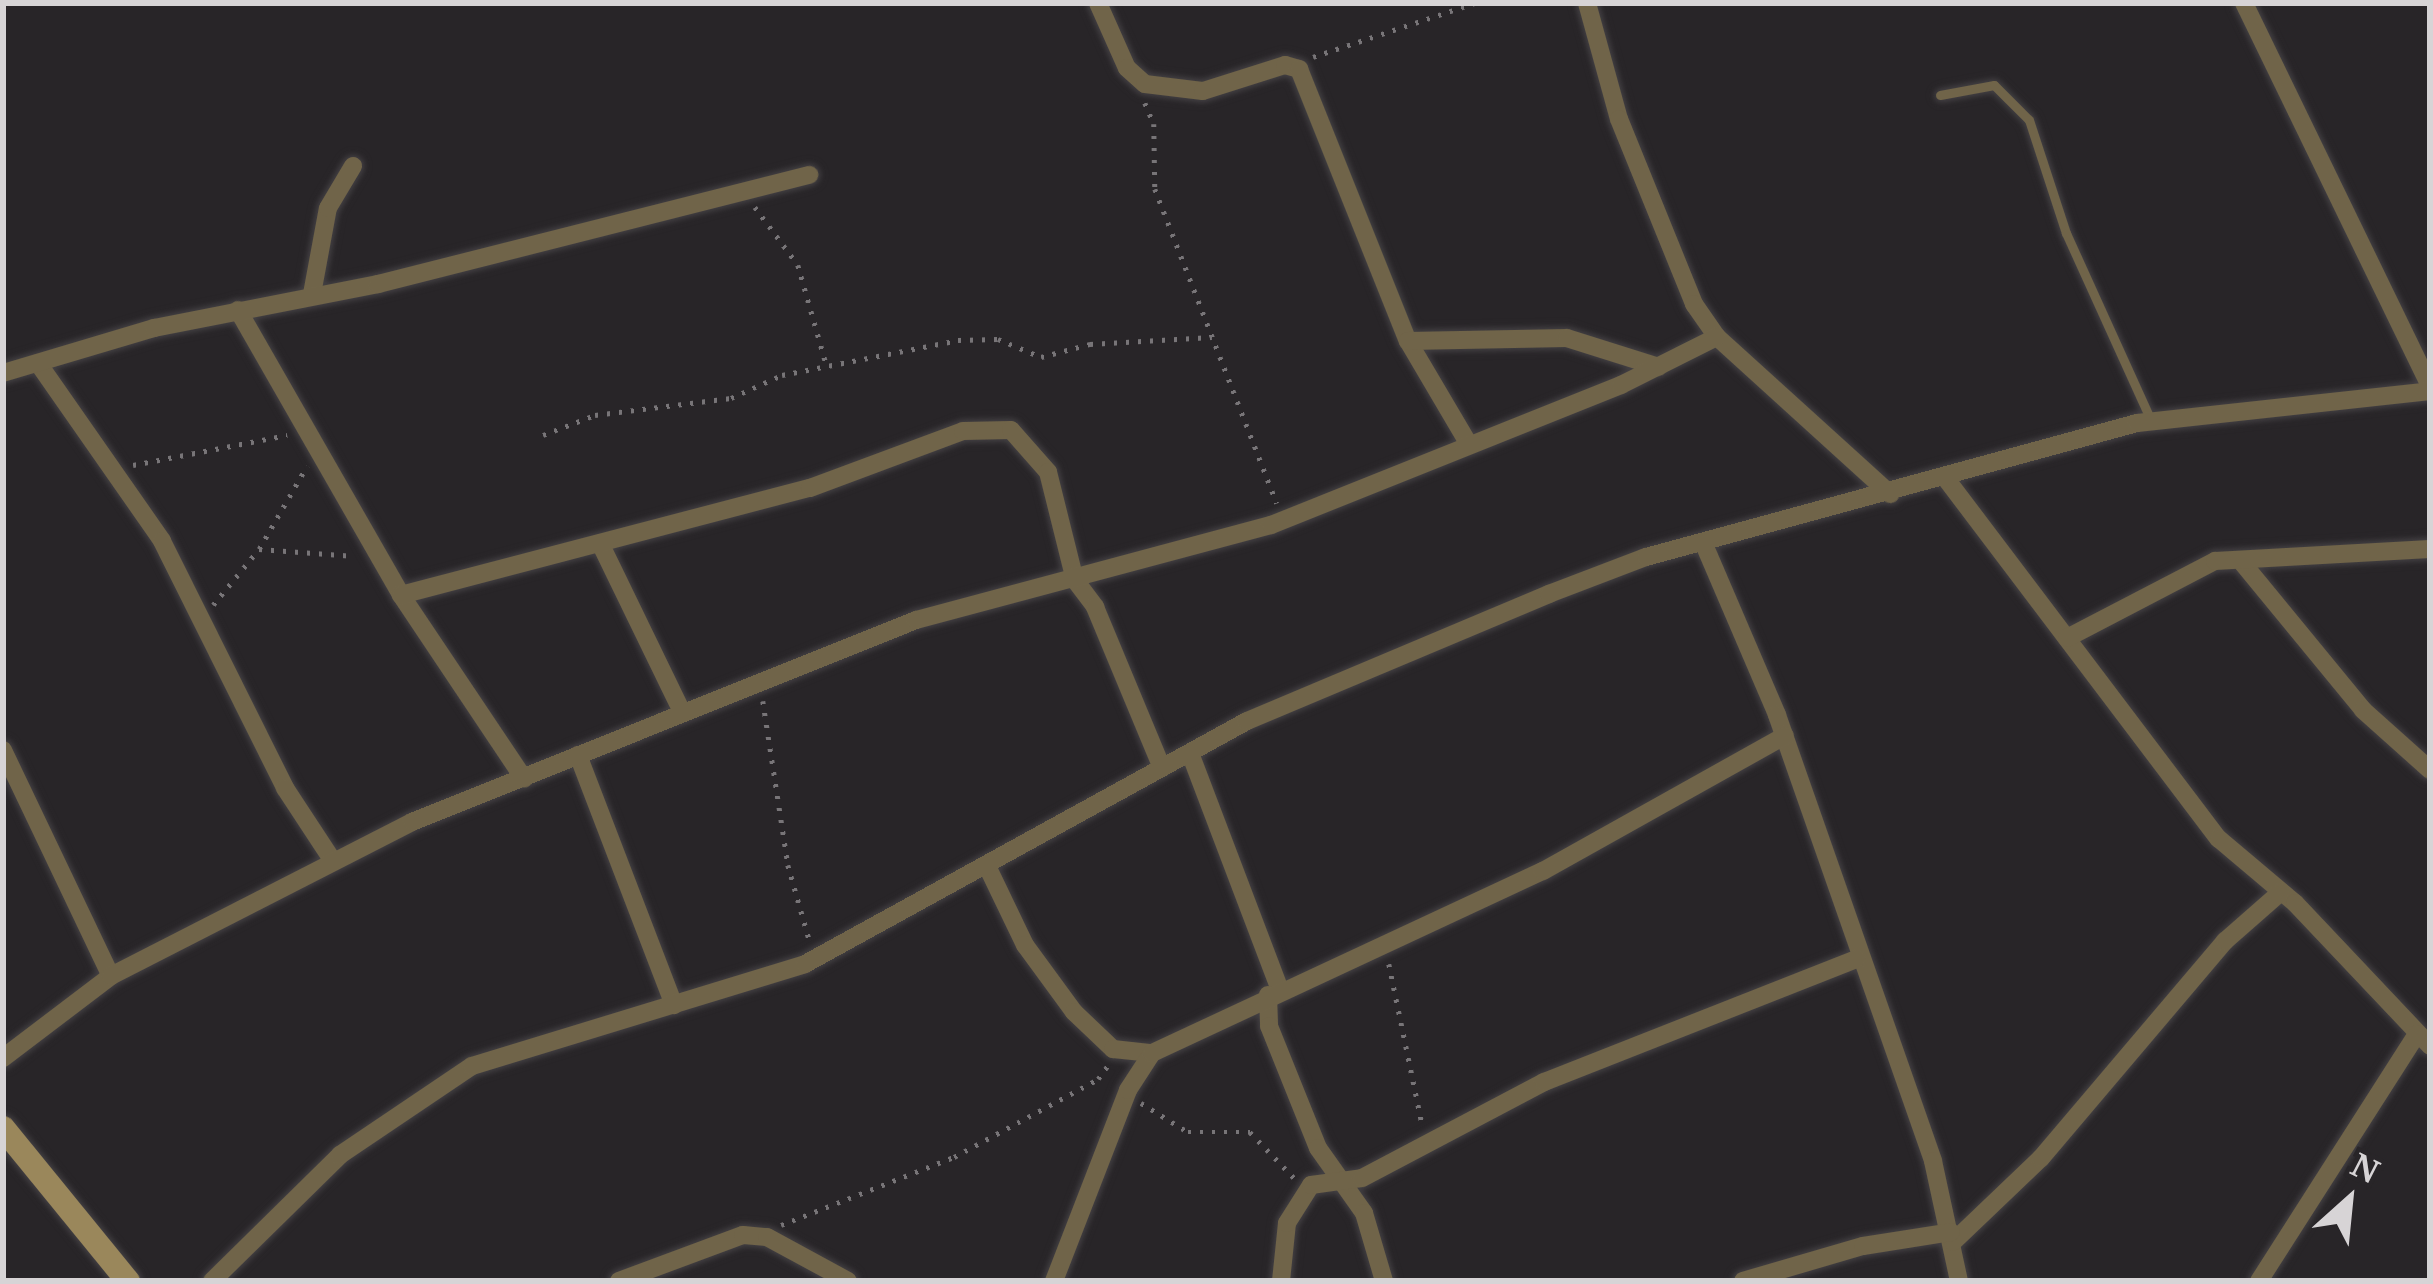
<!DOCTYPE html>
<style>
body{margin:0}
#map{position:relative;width:2433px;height:1284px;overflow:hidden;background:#282528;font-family:"Noto Serif",serif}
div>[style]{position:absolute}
.path>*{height:4.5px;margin-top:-2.25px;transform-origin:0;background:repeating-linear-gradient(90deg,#787578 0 3px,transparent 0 12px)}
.roads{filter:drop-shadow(0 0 3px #444144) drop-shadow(0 0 3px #444144)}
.lane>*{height:9px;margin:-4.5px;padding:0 4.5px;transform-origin:4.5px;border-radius:4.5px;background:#706449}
.street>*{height:18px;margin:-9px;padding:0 9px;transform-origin:9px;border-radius:9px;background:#706449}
.secondary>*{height:24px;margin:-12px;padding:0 12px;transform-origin:12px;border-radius:12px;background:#9a875b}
span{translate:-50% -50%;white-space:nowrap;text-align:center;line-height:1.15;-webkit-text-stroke:10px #282528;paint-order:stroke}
.frame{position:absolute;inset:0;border:6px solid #d7d4d6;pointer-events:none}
.north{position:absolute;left:2289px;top:1140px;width:120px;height:120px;-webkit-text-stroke:9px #282528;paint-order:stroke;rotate:27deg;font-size:33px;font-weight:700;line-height:48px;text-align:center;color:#d7d4d6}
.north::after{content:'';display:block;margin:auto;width:42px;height:54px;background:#d7d4d6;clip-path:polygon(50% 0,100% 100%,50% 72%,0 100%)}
</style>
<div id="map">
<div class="path">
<i style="left:1313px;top:57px;width:170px;rotate:-18.5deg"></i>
<i style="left:1145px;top:103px;width:23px;rotate:67deg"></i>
<i style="left:1154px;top:124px;width:65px;rotate:89.1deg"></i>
<i style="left:1155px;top:189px;width:337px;rotate:68.8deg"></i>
<i style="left:755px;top:207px;width:72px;rotate:53.4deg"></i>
<i style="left:798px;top:265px;width:106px;rotate:74.1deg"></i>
<i style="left:543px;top:435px;width:56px;rotate:-21deg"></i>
<i style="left:595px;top:415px;width:137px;rotate:-7.1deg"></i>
<i style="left:731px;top:398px;width:56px;rotate:-24.3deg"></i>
<i style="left:782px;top:375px;width:179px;rotate:-11.2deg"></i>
<i style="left:958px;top:340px;width:40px;rotate:-1.4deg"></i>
<i style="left:998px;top:339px;width:47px;rotate:22.7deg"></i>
<i style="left:1041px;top:357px;width:51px;rotate:-14.9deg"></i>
<i style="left:1090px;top:344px;width:122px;rotate:-3.3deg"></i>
<i style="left:133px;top:465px;width:157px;rotate:-11deg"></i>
<i style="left:259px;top:549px;width:96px;rotate:4.2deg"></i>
<i style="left:213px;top:605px;width:72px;rotate:-50.6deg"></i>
<i style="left:259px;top:549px;width:96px;rotate:-60deg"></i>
<i style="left:763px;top:701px;width:166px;rotate:81.3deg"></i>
<i style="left:788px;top:865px;width:80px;rotate:74.1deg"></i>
<i style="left:1389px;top:964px;width:162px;rotate:78.3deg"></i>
<i style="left:1141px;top:1103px;width:55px;rotate:31.7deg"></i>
<i style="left:1188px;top:1132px;width:62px"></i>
<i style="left:1250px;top:1132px;width:66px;rotate:46.2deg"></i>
<i style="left:781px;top:1225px;width:186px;rotate:-21.5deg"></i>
<i style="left:954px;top:1157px;width:164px;rotate:-28.4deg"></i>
<i style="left:1098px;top:1079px;width:17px;rotate:-54deg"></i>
</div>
<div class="roads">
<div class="lane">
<i style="left:1940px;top:95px;width:55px;rotate:-10.5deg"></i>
<i style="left:1994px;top:85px;width:49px;rotate:45deg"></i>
<i style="left:2029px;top:120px;width:119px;rotate:71.9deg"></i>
<i style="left:2066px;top:233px;width:205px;rotate:65.6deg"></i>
</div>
<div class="street">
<i style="left:1098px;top:3px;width:71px;rotate:66deg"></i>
<i style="left:1127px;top:68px;width:24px;rotate:42deg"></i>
<i style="left:1145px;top:84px;width:58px;rotate:6.9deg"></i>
<i style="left:1203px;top:91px;width:86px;rotate:-17.6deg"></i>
<i style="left:1285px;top:65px;width:15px;rotate:16deg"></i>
<i style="left:1299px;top:69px;width:293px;rotate:68.2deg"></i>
<i style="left:1408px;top:341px;width:118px;rotate:59.5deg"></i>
<i style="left:1587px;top:3px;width:120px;rotate:74.6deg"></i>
<i style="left:1619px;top:119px;width:200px;rotate:67.9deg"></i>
<i style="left:1694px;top:304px;width:40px;rotate:55.1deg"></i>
<i style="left:1717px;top:337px;width:234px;rotate:42.2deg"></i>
<i style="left:2244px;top:3px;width:426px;rotate:64.1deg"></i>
<i style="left:312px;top:294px;width:87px;rotate:-79.5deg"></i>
<i style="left:328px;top:208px;width:49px;rotate:-59.2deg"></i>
<i style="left:238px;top:310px;width:328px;rotate:60.2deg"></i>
<i style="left:401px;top:595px;width:221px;rotate:56.2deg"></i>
<i style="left:1408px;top:341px;width:159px;rotate:-1.1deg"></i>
<i style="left:1567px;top:338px;width:96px;rotate:17.5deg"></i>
<i style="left:38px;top:363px;width:217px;rotate:55.1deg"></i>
<i style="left:162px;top:541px;width:276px;rotate:63.5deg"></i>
<i style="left:285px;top:788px;width:84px;rotate:56.7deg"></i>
<i style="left:3px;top:373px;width:158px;rotate:-16.6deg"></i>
<i style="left:154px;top:328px;width:228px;rotate:-11.1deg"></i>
<i style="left:378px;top:284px;width:445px;rotate:-14.2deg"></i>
<i style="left:1947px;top:480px;width:450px;rotate:52.9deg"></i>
<i style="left:2219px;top:839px;width:99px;rotate:40.1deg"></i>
<i style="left:2295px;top:903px;width:197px;rotate:46.6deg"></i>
<i style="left:1703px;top:542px;width:188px;rotate:66.8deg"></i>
<i style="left:1777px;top:715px;width:472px;rotate:70.7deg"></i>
<i style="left:1933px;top:1161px;width:123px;rotate:77.8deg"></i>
<i style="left:601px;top:545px;width:183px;rotate:64.1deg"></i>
<i style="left:2240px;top:560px;width:194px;rotate:50.6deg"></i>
<i style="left:2363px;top:710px;width:90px;rotate:41.8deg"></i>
<i style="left:401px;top:595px;width:423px;rotate:-14.7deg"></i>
<i style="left:810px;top:488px;width:163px;rotate:-20.4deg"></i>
<i style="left:963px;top:431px;width:48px;rotate:-1.2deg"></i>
<i style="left:1011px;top:430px;width:56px;rotate:48.6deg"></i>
<i style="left:1048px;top:472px;width:111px;rotate:76deg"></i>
<i style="left:1075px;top:580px;width:34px;rotate:53deg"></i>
<i style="left:1095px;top:607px;width:174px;rotate:67.4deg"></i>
<i style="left:2067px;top:638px;width:167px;rotate:-27.5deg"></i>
<i style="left:2215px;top:561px;width:215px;rotate:-3.2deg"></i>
<i style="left:3px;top:750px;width:250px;rotate:64.5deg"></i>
<i style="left:1190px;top:753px;width:254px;rotate:69.2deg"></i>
<i style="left:578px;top:755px;width:268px;rotate:69deg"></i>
<i style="left:987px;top:866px;width:88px;rotate:64.3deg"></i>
<i style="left:1025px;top:945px;width:83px;rotate:53.8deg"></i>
<i style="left:1074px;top:1012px;width:54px;rotate:43.5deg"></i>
<i style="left:1113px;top:1049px;width:39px;rotate:6deg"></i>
<i style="left:1268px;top:995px;width:31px;rotate:88deg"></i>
<i style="left:1269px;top:1026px;width:131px;rotate:68.1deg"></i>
<i style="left:1318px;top:1148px;width:80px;rotate:54.7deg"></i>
<i style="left:1364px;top:1213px;width:71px;rotate:73.6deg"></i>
<i style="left:3px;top:1058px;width:136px;rotate:-37.2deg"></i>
<i style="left:111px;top:976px;width:338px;rotate:-27.1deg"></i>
<i style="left:412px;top:822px;width:543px;rotate:-21.84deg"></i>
<i style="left:916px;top:620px;width:367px;rotate:-15deg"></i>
<i style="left:1271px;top:525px;width:377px;rotate:-21.8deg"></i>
<i style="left:1621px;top:385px;width:107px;rotate:-26.6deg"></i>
<i style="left:1953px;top:1242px;width:122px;rotate:-43.7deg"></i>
<i style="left:2041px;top:1158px;width:285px;rotate:-49.7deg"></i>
<i style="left:2225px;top:941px;width:74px;rotate:-41.2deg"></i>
<i style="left:212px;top:1281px;width:180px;rotate:-44.5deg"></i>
<i style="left:340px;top:1155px;width:159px;rotate:-34deg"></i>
<i style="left:472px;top:1066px;width:348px;rotate:-17deg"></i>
<i style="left:805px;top:964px;width:504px;rotate:-28.8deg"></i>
<i style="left:1247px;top:721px;width:328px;rotate:-22.8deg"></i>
<i style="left:1549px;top:594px;width:104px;rotate:-20.9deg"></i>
<i style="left:1646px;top:557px;width:509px;rotate:-15.26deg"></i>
<i style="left:2137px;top:423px;width:295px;rotate:-6.2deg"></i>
<i style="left:619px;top:1281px;width:132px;rotate:-20.4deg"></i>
<i style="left:743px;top:1235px;width:24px;rotate:5deg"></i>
<i style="left:767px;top:1237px;width:92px;rotate:28.5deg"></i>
<i style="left:1054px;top:1281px;width:205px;rotate:-68.8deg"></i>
<i style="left:1128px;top:1090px;width:44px;rotate:-57deg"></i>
<i style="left:1152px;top:1053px;width:431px;rotate:-25deg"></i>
<i style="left:1543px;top:871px;width:277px;rotate:-29.2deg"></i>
<i style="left:1281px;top:1281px;width:58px;rotate:-84.1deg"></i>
<i style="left:1287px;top:1223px;width:45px;rotate:-57.7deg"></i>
<i style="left:1311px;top:1185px;width:51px;rotate:-7.8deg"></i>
<i style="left:1362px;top:1178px;width:206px;rotate:-27.8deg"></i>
<i style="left:1544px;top:1082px;width:336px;rotate:-21.5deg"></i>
<i style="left:1743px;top:1281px;width:125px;rotate:-16.3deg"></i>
<i style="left:1863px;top:1246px;width:89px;rotate:-9deg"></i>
<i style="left:2259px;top:1281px;width:293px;rotate:-57.4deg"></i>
</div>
<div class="secondary">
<i style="left:3px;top:1128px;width:198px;rotate:50.8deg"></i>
</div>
</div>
<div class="frame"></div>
<div class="north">N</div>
</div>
